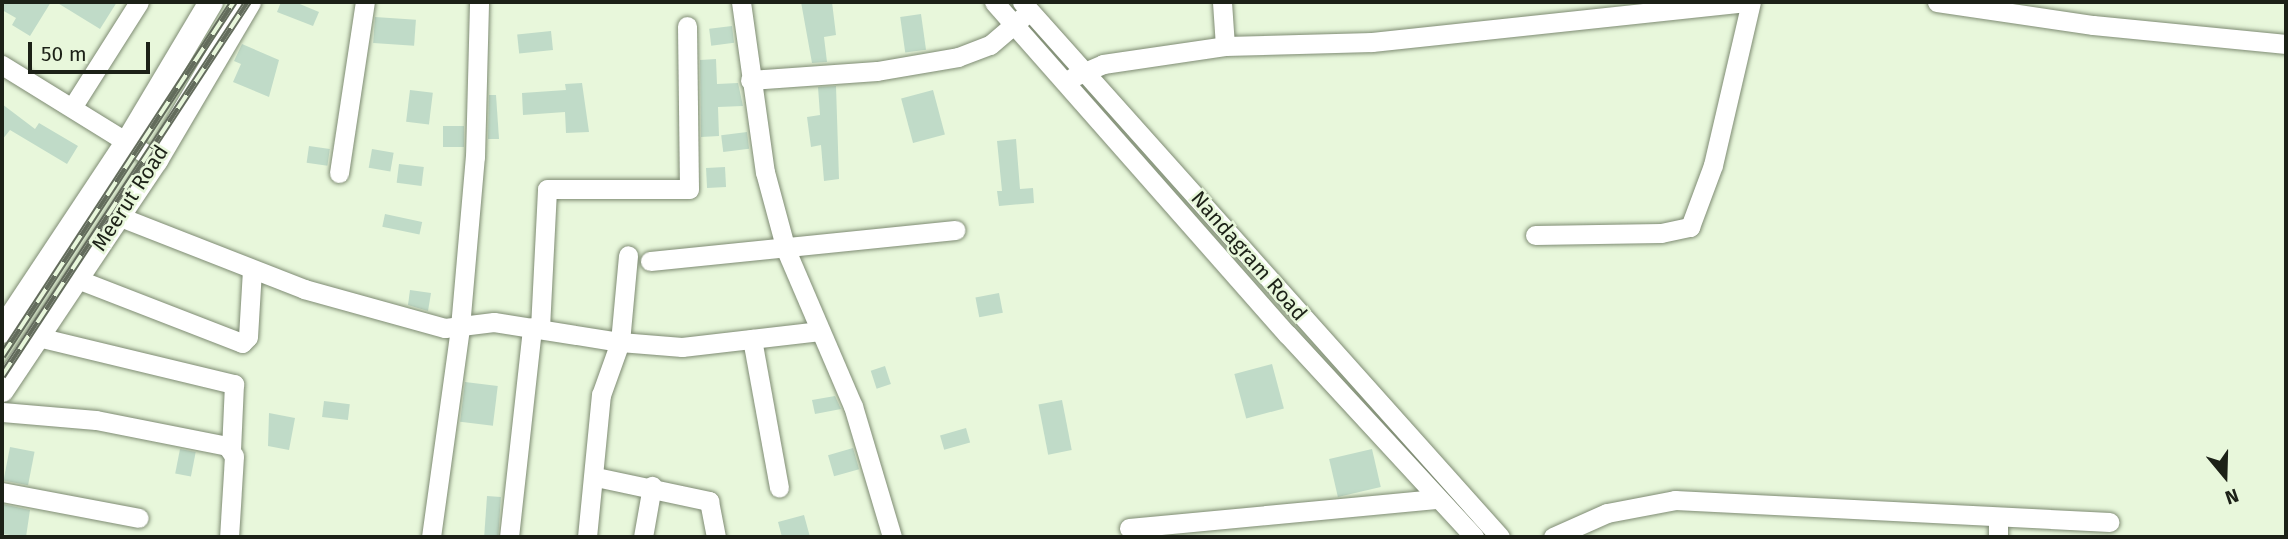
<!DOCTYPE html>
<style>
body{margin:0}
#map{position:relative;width:2288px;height:539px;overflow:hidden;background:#e8f7db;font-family:"Fira Sans",sans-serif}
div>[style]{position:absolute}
.building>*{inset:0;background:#c0dbc8;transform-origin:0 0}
.roads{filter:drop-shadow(0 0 2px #7e8b73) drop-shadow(0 0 2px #7e8b73)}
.minor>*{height:19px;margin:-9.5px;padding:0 9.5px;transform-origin:9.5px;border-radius:9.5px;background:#fff}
.major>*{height:24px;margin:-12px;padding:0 12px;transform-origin:12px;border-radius:12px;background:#fff}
.rail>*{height:8px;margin-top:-4px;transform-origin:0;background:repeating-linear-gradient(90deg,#e8f7db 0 16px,#636c5c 0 32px);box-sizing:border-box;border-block:2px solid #636c5c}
span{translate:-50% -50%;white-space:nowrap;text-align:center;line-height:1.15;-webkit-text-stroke:5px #e8f7db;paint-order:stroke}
.street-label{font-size:21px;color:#1c2117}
.frame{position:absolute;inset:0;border:4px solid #1c2117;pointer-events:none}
.north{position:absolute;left:2190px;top:441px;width:70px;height:70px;-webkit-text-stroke:5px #e8f7db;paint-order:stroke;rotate:161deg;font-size:19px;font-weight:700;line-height:28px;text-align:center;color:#1c2117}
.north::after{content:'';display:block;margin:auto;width:24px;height:32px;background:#1c2117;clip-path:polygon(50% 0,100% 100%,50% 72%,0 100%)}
.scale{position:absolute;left:28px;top:42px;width:122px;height:32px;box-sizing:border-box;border:4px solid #1c2117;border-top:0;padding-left:9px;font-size:21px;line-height:24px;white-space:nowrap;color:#1c2117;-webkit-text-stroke:5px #e8f7db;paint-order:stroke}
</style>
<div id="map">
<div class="building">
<i style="clip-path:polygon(2px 2px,51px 2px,30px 36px,12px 25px,16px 18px,2px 10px)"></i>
<i style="clip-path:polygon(56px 2px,117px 2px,100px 29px)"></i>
<i style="clip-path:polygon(281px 2px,295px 2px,319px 12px,313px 26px,277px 12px)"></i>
<i style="clip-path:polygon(801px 2px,832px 2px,836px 35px,824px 37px,827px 62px,812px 63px)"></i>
<i style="left:921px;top:14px;width:36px;height:21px;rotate:82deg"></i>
<i style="left:375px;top:17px;width:41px;height:26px;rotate:4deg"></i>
<i style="left:732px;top:26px;width:17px;height:23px;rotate:83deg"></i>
<i style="left:551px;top:31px;width:19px;height:34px;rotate:84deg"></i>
<i style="clip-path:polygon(242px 44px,279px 60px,269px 97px,233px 82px,241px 64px,234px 61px)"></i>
<i style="clip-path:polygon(716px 59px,717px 84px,738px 83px,743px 106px,718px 107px,719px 136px,701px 137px,700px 60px)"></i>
<i style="clip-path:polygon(582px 83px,589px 132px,566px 133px,565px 112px,523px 115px,522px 93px,566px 90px,565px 84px)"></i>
<i style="clip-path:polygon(836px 86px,839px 179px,824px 181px,821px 145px,811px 147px,807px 117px,820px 115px,818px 87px)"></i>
<i style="left:410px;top:90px;width:23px;height:32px;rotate:7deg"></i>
<i style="left:933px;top:90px;width:46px;height:33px;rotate:75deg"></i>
<i style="clip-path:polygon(489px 95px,496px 95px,499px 139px,488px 139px)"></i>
<i style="clip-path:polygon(2px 104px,35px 129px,39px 123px,78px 146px,67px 164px,10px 130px,2px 140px)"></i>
<i style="left:443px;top:126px;width:21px;height:21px"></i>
<i style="left:747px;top:132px;width:17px;height:26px;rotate:83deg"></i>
<i style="clip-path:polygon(1016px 139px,1020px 189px,1033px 188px,1034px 203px,999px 206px,997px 191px,1002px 191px,997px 141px)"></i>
<i style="left:309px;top:146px;width:21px;height:17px;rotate:8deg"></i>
<i style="left:372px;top:149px;width:22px;height:19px;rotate:10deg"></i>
<i style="left:399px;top:164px;width:25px;height:19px;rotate:7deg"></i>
<i style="left:725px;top:167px;width:20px;height:19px;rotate:87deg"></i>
<i style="left:385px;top:214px;width:38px;height:13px;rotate:12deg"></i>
<i style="clip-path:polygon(410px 290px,431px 293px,428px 311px,408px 305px)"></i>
<i style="left:999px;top:293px;width:20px;height:24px;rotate:79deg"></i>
<i style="left:1272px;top:364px;width:46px;height:39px;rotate:75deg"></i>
<i style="left:885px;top:366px;width:19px;height:15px;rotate:72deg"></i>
<i style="left:465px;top:382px;width:33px;height:40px;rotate:7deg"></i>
<i style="clip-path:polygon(835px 396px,841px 409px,815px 414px,812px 400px)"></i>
<i style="left:1062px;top:400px;width:51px;height:24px;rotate:79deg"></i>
<i style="left:324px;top:401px;width:26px;height:16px;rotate:7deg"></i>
<i style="clip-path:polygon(269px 413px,295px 418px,289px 450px,268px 446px)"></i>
<i style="left:966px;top:428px;width:15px;height:27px;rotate:74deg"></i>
<i style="left:10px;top:447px;width:25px;height:34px;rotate:11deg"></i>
<i style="left:853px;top:448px;width:22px;height:26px;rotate:74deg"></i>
<i style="left:180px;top:449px;width:16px;height:25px;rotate:11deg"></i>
<i style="left:1372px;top:449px;width:39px;height:44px;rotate:77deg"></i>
<i style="left:487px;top:496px;width:14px;height:40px;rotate:4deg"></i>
<i style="clip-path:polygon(2px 504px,30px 510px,26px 537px,2px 534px)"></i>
<i style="clip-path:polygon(804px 515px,810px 537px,782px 537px,778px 522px)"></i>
</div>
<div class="roads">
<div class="minor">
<i style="left:741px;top:2px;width:172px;rotate:82deg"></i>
<i style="left:765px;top:172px;width:81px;rotate:74.9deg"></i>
<i style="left:786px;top:250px;width:170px;rotate:66.8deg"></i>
<i style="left:853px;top:406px;width:137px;rotate:73.4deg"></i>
<i style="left:994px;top:2px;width:443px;rotate:48.6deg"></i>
<i style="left:1287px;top:334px;width:276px;rotate:47.3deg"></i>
<i style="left:1022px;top:2px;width:717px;rotate:48.22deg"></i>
<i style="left:1222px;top:2px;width:44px;rotate:86.1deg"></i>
<i style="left:1937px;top:2px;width:158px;rotate:8.4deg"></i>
<i style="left:2093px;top:25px;width:194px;rotate:5.6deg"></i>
<i style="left:2px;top:65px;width:181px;rotate:31.7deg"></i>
<i style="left:1073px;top:77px;width:33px;rotate:-23deg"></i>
<i style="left:1103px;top:64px;width:123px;rotate:-8.4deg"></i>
<i style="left:1225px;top:46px;width:147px;rotate:-1.6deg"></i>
<i style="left:1372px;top:42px;width:379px;rotate:-6.1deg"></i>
<i style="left:750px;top:80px;width:127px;rotate:-4.1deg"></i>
<i style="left:877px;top:71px;width:82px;rotate:-9.8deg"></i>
<i style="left:958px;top:57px;width:34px;rotate:-21deg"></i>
<i style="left:990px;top:45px;width:45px;rotate:-40.5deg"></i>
<i style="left:73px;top:106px;width:123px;rotate:-57.6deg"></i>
<i style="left:339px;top:173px;width:173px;rotate:-81.4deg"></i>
<i style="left:118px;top:216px;width:200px;rotate:21.4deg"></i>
<i style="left:304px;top:289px;width:146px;rotate:15.5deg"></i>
<i style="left:445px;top:328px;width:49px;rotate:-7deg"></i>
<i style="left:494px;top:322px;width:128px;rotate:9deg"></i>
<i style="left:620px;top:342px;width:62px;rotate:4.6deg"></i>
<i style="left:682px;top:347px;width:139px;rotate:-6.6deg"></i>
<i style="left:1535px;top:235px;width:126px;rotate:-0.9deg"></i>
<i style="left:1661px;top:233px;width:30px;rotate:-12deg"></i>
<i style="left:1690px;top:227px;width:66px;rotate:-69.6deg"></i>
<i style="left:1713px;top:165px;width:167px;rotate:-76.9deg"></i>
<i style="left:650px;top:261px;width:307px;rotate:-5.8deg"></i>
<i style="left:77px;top:279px;width:177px;rotate:21.2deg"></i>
<i style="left:242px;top:343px;width:8px;rotate:-45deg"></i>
<i style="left:248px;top:337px;width:68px;rotate:-86.6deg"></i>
<i style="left:540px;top:328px;width:139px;rotate:-87.1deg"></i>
<i style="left:547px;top:189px;width:142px"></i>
<i style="left:689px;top:189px;width:163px;rotate:-90.7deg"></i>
<i style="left:38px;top:337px;width:202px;rotate:13.5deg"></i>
<i style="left:234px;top:384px;width:65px;rotate:92.6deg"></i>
<i style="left:752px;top:339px;width:151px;rotate:79.7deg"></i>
<i style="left:2px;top:412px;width:94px;rotate:4.9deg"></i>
<i style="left:96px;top:420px;width:134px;rotate:11.2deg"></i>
<i style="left:227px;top:446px;width:12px;rotate:55deg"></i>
<i style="left:234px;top:456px;width:81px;rotate:93.5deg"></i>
<i style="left:596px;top:477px;width:116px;rotate:12deg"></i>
<i style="left:709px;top:501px;width:37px;rotate:79deg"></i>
<i style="left:2px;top:492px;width:139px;rotate:10.7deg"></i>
<i style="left:1129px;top:528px;width:308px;rotate:-5.4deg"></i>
<i style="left:431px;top:537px;width:212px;rotate:-82.1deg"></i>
<i style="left:460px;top:327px;width:171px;rotate:-85deg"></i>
<i style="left:475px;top:157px;width:155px;rotate:-88.5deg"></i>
<i style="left:509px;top:537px;width:211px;rotate:-83.7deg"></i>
<i style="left:587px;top:537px;width:143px;rotate:-84.4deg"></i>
<i style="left:601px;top:395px;width:56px;rotate:-70.3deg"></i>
<i style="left:620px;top:342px;width:87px;rotate:-84.7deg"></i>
<i style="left:643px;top:537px;width:52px;rotate:-80deg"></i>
<i style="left:1553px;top:537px;width:59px;rotate:-24deg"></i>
<i style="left:1607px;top:513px;width:69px;rotate:-10.8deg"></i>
<i style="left:1675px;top:500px;width:435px;rotate:2.9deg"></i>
<i style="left:1998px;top:537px;width:20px;rotate:-90deg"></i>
</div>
<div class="major">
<i style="left:2px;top:331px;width:226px;rotate:-56.4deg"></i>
<i style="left:127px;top:143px;width:164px;rotate:-59.2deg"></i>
<i style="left:2px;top:390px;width:277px;rotate:-56.2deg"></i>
<i style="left:156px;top:160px;width:183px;rotate:-59.5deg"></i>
</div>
</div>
<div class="rail">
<i style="left:2px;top:356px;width:423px;rotate:-56.8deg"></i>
<i style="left:2px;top:376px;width:448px;rotate:-56.7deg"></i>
</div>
<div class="street-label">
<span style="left:130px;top:198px;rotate:-57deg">Meerut Road</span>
<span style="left:1249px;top:256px;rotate:49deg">Nandagram Road</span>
</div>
<div class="frame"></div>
<div class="north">N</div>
<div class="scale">50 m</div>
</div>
